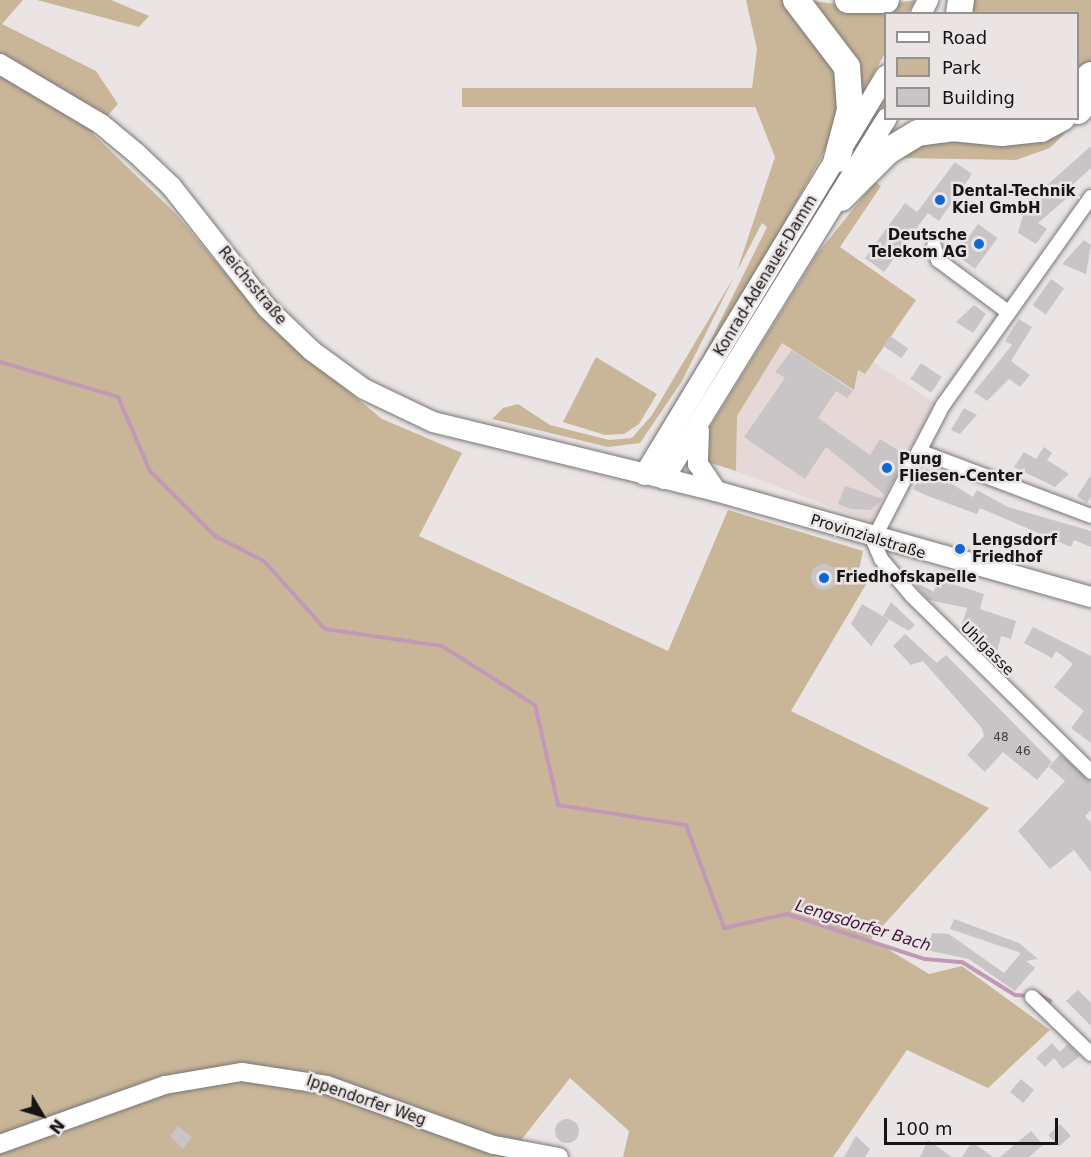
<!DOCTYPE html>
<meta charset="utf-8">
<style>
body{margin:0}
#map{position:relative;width:1091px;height:1157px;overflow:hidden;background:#eae5e4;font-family:"DejaVu Sans",sans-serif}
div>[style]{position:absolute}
.built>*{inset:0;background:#e6d8d6}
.green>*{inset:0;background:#c9b699;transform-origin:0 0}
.stream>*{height:4px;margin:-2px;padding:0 2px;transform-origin:2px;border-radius:2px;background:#c199b7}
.building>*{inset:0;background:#c9c4c5;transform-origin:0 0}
.round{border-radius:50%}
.roads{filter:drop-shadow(0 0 2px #7a7675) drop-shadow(0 0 2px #7a7675)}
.minor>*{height:14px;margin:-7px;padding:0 7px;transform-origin:7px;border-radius:7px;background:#fff}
.tertiary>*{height:18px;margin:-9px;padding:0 9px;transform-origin:9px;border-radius:9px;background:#fff}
.secondary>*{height:20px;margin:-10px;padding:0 10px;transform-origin:10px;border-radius:10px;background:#fff}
.motorway>*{height:26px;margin:-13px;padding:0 13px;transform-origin:13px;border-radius:13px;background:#fff}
.dots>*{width:16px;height:16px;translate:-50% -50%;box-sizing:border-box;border:3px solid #eae5e4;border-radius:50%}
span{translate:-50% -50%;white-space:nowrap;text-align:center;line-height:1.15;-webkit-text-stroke:5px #eae5e4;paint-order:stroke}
.number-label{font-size:12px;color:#434040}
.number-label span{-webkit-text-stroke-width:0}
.poi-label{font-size:15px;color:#161414;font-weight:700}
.left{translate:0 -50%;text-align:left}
.right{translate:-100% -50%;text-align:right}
.street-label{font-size:15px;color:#161414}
.water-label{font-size:16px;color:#44143c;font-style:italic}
.legend{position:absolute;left:884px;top:12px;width:195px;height:108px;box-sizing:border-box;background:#eae5e4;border:2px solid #959191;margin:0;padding:8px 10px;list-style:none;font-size:18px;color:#161414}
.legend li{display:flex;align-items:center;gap:12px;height:30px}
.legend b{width:30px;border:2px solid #959191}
.north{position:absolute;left:12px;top:1085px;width:60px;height:60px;-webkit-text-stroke:4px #eae5e4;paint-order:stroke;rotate:128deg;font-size:16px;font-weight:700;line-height:24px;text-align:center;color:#161414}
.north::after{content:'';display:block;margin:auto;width:21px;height:27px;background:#161414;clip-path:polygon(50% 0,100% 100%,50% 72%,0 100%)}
.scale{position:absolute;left:884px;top:1118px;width:174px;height:27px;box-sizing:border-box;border:3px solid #161414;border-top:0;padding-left:8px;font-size:18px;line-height:21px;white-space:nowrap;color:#161414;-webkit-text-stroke:4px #eae5e4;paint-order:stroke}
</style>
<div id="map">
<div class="built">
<i style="clip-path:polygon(782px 342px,854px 390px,858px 370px,865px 374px,873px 362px,935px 403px,871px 522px,736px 471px,737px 416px)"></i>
</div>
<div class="green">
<i style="clip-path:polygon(0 0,23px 0,2px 24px,96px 71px,118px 104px,92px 133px,175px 213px,270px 326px,382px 419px,462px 453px,419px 536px,668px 651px,728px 510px,863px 551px,858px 574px,868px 581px,791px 711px,989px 808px,871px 939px,929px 974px,962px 966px,1050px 1030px,988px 1088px,907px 1050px,833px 1157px,623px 1157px,629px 1131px,570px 1078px,522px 1139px,536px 1157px,0 1157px)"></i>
<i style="clip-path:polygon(37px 0,111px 0,149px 16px,139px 27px)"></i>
<i style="clip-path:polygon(746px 0,787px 0,827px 51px,844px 90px,840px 123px,752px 282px,659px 435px,647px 449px,703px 356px,767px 227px,762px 223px,737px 271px,775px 157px,751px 96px,757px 49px)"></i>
<i style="clip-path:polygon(806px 0,865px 8px,916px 0,908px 13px,886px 14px,885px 53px,858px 102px)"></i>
<i style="clip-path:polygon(970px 0,1091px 0,1091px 64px,1078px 78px,1078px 14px,967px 14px)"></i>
<i style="left:885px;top:88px;width:19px;height:423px;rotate:90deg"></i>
<i style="clip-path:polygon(1073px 125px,1050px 148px,1016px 160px,900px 158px,914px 145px,1054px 134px)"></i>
<i style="clip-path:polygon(875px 182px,881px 186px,840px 247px,916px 300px,865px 374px,858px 370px,854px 390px,782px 343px,737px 416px,736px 471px,704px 461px,703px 438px,817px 254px)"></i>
<i style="clip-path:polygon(734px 277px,682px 381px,640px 443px,608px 447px,492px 419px,503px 408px,518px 404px,550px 425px,609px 440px,632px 438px,652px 415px)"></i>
<i style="clip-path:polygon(596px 357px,657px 394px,639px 424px,624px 434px,605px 435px,563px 422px)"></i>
</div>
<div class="stream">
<i style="left:0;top:362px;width:123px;rotate:16.5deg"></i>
<i style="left:118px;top:397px;width:81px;rotate:66.6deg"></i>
<i style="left:150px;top:471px;width:92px;rotate:45deg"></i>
<i style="left:215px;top:536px;width:55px;rotate:27deg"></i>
<i style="left:264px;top:561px;width:91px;rotate:48.1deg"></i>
<i style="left:325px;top:629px;width:118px;rotate:8.3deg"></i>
<i style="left:442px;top:646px;width:110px;rotate:32.4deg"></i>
<i style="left:535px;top:705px;width:103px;rotate:77deg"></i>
<i style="left:558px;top:805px;width:130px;rotate:8.9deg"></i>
<i style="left:686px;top:825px;width:110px;rotate:69.7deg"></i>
<i style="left:724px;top:928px;width:65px;rotate:-12.5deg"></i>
<i style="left:787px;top:914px;width:145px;rotate:18.1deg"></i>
<i style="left:925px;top:959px;width:37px;rotate:5deg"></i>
<i style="left:962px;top:962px;width:62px;rotate:31.9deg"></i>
<i style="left:1015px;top:995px;width:12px;rotate:5deg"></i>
<i style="left:1033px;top:991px;width:20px;rotate:30deg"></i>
</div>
<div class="building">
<i style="clip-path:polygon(1091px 146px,1091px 168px,1069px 188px,1073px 193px,1038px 223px,1047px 229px,1036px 244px,1018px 233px,1023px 215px,1039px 212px,1029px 201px)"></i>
<i style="clip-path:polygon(955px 162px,972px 174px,939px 221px,928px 213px,884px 272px,865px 258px,905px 203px,917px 212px)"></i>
<i style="left:978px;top:224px;width:24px;height:38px;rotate:36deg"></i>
<i style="clip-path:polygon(1084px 240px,1091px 245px,1086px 274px,1062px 264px)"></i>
<i style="left:1051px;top:279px;width:16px;height:32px;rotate:35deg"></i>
<i style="clip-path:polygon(974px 305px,986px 314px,973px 333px,956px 322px)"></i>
<i style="clip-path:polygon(1019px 319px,1032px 327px,1011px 361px,1030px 375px,1020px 387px,1009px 379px,987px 401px,974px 392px,1012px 345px,1005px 341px)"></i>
<i style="left:890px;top:336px;width:22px;height:12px;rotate:34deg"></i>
<i style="clip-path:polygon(792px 350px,853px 391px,847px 398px,836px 391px,818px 418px,870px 455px,880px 439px,907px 456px,885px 495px,826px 447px,805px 479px,744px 437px,785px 378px,775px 372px)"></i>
<i style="left:921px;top:363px;width:25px;height:19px;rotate:34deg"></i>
<i style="clip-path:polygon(964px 408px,977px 415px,960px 434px,951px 430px)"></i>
<i style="clip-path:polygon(1044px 447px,1052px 453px,1047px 460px,1069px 474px,1055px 487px,1014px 467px,1024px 452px,1036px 459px)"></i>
<i style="clip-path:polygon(926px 468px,973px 497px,977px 490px,1008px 507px,1091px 531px,1091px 547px,1074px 540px,1071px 547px,980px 508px,977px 514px,925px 495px,913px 489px)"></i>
<i style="clip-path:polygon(1091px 475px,1091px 497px,1087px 503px,1077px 496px)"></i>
<i style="clip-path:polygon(845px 486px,883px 499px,871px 510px,851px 509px,838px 504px)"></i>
<i class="round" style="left:811px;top:564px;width:26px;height:26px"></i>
<i style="clip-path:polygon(908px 578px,934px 592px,937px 579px,984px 594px,980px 609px,1016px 621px,1011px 639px,1001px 636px,994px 664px,960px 631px,967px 608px,929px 600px)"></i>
<i style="clip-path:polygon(891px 602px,915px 625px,909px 631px,883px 616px)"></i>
<i style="clip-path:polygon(862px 604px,889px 620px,871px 646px,851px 624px)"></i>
<i style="clip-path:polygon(1033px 627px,1091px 656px,1091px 743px,1071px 728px,1084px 711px,1054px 687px,1073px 664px,1056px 651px,1052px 658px,1024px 643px)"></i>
<i style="clip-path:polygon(905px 634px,937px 663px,946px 655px,1052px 762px,1037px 780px,1003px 752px,985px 772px,967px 755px,984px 736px,981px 727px,923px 661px,911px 665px,893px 646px)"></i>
<i style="clip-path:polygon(1060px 754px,1091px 781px,1091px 810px,1085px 816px,1091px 823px,1091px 872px,1074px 850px,1050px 869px,1018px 831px,1065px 781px,1049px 767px)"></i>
<i style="clip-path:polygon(954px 919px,1019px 943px,1038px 959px,1026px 961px,1035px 968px,1015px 991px,969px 959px,926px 950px,932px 933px,949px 934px,1004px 973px,1021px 953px,950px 929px)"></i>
<i style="clip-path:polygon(1078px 990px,1091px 1003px,1091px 1026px,1066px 1001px)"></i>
<i style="clip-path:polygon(1052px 1043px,1060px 1052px,1068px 1044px,1080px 1056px,1063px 1069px,1054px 1058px,1045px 1067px,1036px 1058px)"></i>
<i style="left:1021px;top:1079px;width:17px;height:17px;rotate:40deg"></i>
<i class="round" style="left:555px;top:1119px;width:24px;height:24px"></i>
<i style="left:1060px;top:1124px;width:16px;height:16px;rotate:47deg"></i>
<i style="clip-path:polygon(178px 1126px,192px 1137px,183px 1149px,170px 1136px)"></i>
<i style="clip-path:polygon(1031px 1131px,1043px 1145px,1029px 1157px,1000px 1157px)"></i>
<i style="clip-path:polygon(856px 1136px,870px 1149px,865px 1157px,844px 1157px)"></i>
<i style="clip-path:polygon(928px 1140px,952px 1157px,920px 1157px)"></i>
<i style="clip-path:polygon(972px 1142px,993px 1157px,962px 1157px)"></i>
</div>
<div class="roads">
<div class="minor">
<i style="left:1091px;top:197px;width:255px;rotate:125.4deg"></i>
<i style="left:943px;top:405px;width:152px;rotate:117.4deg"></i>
<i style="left:873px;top:540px;width:21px;rotate:67deg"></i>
<i style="left:881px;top:559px;width:48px;rotate:50deg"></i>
<i style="left:912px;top:596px;width:251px;rotate:44.5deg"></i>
<i style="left:934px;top:246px;width:15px;rotate:74deg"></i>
<i style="left:938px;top:260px;width:87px;rotate:36.6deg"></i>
<i style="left:919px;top:451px;width:184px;rotate:20.7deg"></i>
<i style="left:1032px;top:997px;width:82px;rotate:44deg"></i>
</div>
<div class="tertiary">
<i style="left:0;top:1144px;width:175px;rotate:-19.7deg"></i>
<i style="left:165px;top:1085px;width:78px;rotate:-9.6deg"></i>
<i style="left:242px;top:1072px;width:86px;rotate:8.7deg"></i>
<i style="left:327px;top:1085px;width:177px;rotate:19.8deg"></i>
<i style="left:494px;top:1145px;width:66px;rotate:10.5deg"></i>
</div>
<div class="secondary">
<i style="left:921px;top:14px;width:16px;rotate:-63deg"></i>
<i style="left:0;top:64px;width:117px;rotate:30.7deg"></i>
<i style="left:101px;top:124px;width:45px;rotate:39.6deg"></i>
<i style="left:136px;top:153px;width:48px;rotate:43.3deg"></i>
<i style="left:171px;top:186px;width:155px;rotate:51.8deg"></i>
<i style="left:267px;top:308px;width:62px;rotate:43.7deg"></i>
<i style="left:312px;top:351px;width:64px;rotate:36.2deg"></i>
<i style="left:364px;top:389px;width:76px;rotate:25.6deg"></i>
<i style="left:433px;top:422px;width:291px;rotate:13.7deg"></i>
<i style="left:716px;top:491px;width:390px;rotate:15.8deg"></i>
<i style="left:699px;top:431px;width:33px;rotate:92deg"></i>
<i style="left:698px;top:464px;width:32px;rotate:56deg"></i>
<i style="left:644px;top:475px;width:467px;rotate:-58.8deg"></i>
<i style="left:664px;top:479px;width:424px;rotate:-58.3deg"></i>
</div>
<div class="motorway">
<i style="left:796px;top:0;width:84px;rotate:52.7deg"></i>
<i style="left:847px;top:67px;width:43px;rotate:86deg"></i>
<i style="left:850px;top:110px;width:51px;rotate:104.9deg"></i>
<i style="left:848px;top:0;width:38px"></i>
<i style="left:959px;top:14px;width:14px;rotate:-82deg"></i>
<i style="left:1078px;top:86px;width:17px;rotate:-40deg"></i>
<i style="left:1078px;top:111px;width:19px;rotate:-47deg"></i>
<i style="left:841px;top:198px;width:66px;rotate:-45deg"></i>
<i style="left:888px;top:151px;width:35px;rotate:-31deg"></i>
<i style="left:918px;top:133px;width:34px;rotate:-8deg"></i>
<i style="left:952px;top:128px;width:50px;rotate:5.7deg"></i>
<i style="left:1002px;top:133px;width:39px;rotate:-6deg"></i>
<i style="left:1041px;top:129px;width:24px;rotate:-28deg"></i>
</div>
</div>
<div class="dots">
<i style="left:940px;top:200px;background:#0f68d1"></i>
<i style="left:979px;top:244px;background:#0f68d1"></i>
<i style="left:887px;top:468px;background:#0f68d1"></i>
<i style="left:960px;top:549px;background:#0f68d1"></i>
<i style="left:824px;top:578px;background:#0f68d1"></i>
</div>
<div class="number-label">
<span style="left:1001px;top:738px">48</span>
<span style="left:1023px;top:752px">46</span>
</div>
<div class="poi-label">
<span class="left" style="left:952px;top:200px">Dental-Technik<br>Kiel GmbH</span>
<span class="right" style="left:967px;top:244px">Deutsche<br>Telekom AG</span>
<span class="left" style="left:899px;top:468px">Pung<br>Fliesen-Center</span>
<span class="left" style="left:972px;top:549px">Lengsdorf<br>Friedhof</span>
<span class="left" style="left:836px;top:578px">Friedhofskapelle</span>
</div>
<div class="street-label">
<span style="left:766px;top:276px;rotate:-59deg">Konrad-Adenauer-Damm</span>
<span style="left:252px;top:286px;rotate:50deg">Reichsstraße</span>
<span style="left:868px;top:537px;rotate:17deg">Provinzialstraße</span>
<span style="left:987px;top:649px;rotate:45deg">Uhlgasse</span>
<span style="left:366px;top:1101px;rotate:19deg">Ippendorfer Weg</span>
</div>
<div class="water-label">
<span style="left:863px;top:926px;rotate:17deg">Lengsdorfer Bach</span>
</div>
<ul class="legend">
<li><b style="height:8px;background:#fff"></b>Road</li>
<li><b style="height:16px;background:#c9b699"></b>Park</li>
<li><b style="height:16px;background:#c9c4c5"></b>Building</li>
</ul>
<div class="north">N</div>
<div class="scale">100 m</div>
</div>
